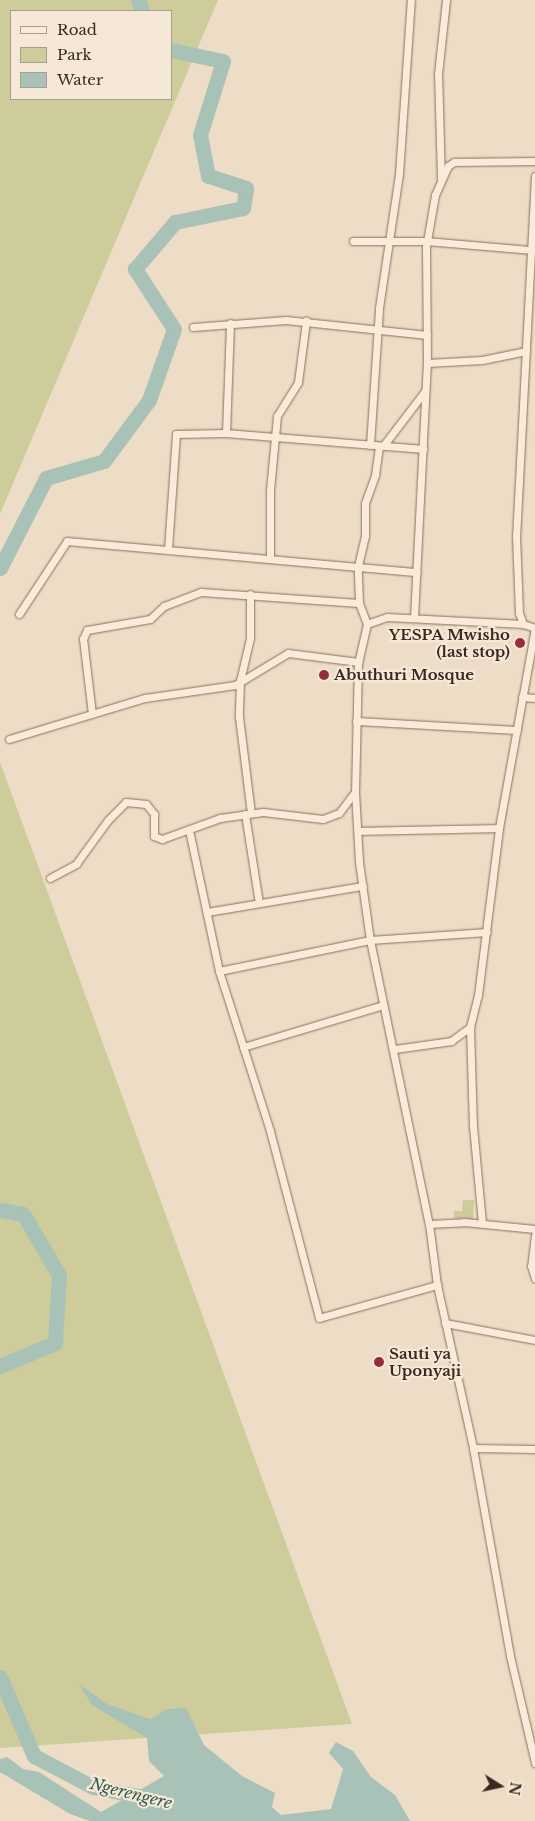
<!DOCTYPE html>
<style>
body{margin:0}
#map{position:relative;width:535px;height:1821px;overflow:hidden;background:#eeddc6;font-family:"Libre Baskerville",serif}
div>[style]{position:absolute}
.green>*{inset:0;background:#cdcc9a}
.water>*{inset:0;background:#a8c2b7}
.river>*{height:15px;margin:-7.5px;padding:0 7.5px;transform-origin:7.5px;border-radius:7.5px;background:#a8c2b7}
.roads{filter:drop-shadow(0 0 1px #8a6e5c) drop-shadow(0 0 1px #8a6e5c)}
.minor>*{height:7px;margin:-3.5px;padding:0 3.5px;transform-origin:3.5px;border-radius:3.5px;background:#f9ebda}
.dots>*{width:14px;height:14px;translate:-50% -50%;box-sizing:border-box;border:2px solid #f6e8d6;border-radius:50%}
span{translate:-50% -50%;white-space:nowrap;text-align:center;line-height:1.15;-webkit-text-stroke:4.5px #f6e8d6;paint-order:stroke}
.poi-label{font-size:15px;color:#3a2920;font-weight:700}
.right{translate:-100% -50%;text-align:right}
.left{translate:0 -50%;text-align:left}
.water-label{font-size:16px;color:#2f5a51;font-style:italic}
.legend{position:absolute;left:10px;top:10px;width:162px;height:90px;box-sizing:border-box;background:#f6e8d6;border:1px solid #ab9c8d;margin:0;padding:6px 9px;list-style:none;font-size:15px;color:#3a2920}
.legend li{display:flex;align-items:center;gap:10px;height:25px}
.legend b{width:25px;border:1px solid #ab9c8d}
.north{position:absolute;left:475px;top:1761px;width:50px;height:50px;-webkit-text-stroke:4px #f6e8d6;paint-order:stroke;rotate:100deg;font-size:14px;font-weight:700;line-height:20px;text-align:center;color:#3a2920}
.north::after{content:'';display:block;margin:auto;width:18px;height:22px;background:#3a2920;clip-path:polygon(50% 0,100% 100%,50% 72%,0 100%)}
</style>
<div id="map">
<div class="green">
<i style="clip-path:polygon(evenodd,0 0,218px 0,0 514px,0 0,171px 11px,171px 99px,11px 99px,11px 11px,171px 11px)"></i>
<i style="clip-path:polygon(0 762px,352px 1724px,0 1748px)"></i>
<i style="clip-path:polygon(463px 1200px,474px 1200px,473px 1219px,454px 1218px,454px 1211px,462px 1211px)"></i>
</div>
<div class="water">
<i style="clip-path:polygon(79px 1684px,107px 1704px,150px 1719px,167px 1709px,186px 1708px,204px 1745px,242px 1776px,275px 1793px,272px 1807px,281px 1815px,331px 1809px,343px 1769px,329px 1753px,336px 1742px,353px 1751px,371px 1777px,395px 1795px,410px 1821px,90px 1821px,70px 1814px,0 1772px,0 1759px,7px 1757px,23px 1769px,39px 1772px,101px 1812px,164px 1776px,149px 1761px,147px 1738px,92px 1705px)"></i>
</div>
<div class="river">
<i style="left:138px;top:0;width:12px;rotate:70deg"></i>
<i style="left:0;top:568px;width:101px;rotate:-62.9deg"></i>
<i style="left:46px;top:478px;width:60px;rotate:-16.3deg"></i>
<i style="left:104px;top:461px;width:76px;rotate:-53.6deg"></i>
<i style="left:149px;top:400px;width:75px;rotate:-70.6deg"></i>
<i style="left:174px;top:329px;width:72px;rotate:-123deg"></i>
<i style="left:135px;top:269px;width:62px;rotate:-49.6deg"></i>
<i style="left:175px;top:222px;width:69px;rotate:-11.6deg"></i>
<i style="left:243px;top:208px;width:20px;rotate:-81deg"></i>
<i style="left:246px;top:188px;width:40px;rotate:-162deg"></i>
<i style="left:208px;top:176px;width:42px;rotate:-101deg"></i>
<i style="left:200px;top:135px;width:77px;rotate:-72.7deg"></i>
<i style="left:223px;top:61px;width:53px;rotate:-168.1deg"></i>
<i style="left:0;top:1210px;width:23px;rotate:10deg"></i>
<i style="left:23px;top:1214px;width:71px;rotate:59.5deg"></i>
<i style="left:59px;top:1275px;width:68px;rotate:93.4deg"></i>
<i style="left:55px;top:1343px;width:60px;rotate:157.3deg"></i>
<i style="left:0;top:1677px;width:86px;rotate:66.7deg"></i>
<i style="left:34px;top:1756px;width:67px;rotate:27.7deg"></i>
<i style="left:93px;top:1787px;width:56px;rotate:11.3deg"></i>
</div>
<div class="roads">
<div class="minor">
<i style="left:535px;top:176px;width:360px;rotate:93deg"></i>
<i style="left:516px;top:535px;width:78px;rotate:87.8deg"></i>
<i style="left:519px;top:613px;width:12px;rotate:70deg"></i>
<i style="left:523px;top:624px;width:13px;rotate:18deg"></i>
<i style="left:441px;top:179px;width:105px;rotate:-91.6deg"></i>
<i style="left:438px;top:74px;width:74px;rotate:-83.8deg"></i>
<i style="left:353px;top:241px;width:73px"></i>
<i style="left:426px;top:241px;width:104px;rotate:4.9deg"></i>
<i style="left:193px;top:327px;width:93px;rotate:-4.3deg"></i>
<i style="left:286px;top:320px;width:142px;rotate:6.1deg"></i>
<i style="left:427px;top:363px;width:55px;rotate:-3.1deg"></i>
<i style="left:482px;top:360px;width:45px;rotate:-11.6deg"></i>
<i style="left:226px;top:433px;width:110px;rotate:-87.9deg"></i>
<i style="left:370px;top:445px;width:137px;rotate:-86.2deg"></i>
<i style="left:379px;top:308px;width:135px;rotate:-81.5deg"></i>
<i style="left:399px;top:174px;width:174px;rotate:-86.1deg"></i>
<i style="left:383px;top:446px;width:69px;rotate:-52.6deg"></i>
<i style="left:168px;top:549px;width:115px;rotate:-86deg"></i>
<i style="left:176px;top:434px;width:50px;rotate:-1.1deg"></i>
<i style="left:226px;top:433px;width:198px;rotate:4.6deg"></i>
<i style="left:270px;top:557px;width:67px;rotate:-90deg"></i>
<i style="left:270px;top:490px;width:74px;rotate:-84.6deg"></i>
<i style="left:277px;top:416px;width:40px;rotate:-58deg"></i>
<i style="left:298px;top:382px;width:62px;rotate:-82.5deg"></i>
<i style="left:250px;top:594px;width:44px;rotate:90deg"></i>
<i style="left:250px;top:638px;width:44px;rotate:103.1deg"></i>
<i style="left:240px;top:681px;width:36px;rotate:92deg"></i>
<i style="left:239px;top:717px;width:97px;rotate:82.9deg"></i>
<i style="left:19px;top:614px;width:87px;rotate:-56.7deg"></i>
<i style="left:67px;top:541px;width:351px;rotate:5.1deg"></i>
<i style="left:414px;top:618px;width:255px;rotate:-87.1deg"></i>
<i style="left:427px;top:363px;width:116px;rotate:-90.5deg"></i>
<i style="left:426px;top:247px;width:53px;rotate:-80.2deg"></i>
<i style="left:435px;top:195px;width:32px;rotate:-66deg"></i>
<i style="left:448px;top:166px;width:7px;rotate:-34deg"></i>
<i style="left:454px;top:162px;width:81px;rotate:-0.7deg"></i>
<i style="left:367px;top:624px;width:22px;rotate:-111deg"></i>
<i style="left:359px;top:603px;width:37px;rotate:-92deg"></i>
<i style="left:358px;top:566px;width:31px;rotate:-77deg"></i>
<i style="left:365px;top:536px;width:33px;rotate:-90deg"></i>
<i style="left:365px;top:503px;width:30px;rotate:-70deg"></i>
<i style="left:375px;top:475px;width:29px;rotate:-82deg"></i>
<i style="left:523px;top:624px;width:136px;rotate:-177.1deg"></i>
<i style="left:387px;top:617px;width:21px;rotate:161deg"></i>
<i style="left:367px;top:624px;width:39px;rotate:103deg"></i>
<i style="left:358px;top:662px;width:130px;rotate:91.3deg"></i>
<i style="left:355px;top:792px;width:70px;rotate:86.7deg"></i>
<i style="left:359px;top:862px;width:79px;rotate:82deg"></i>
<i style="left:370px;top:940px;width:290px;rotate:78.3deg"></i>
<i style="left:429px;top:1224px;width:62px;rotate:82.5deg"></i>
<i style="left:437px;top:1285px;width:167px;rotate:77.5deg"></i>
<i style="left:473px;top:1448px;width:211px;rotate:79.9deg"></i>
<i style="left:510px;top:1656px;width:110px;rotate:76.8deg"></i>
<i style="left:522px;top:697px;width:13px;rotate:4deg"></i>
<i style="left:92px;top:714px;width:76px;rotate:-96.8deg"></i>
<i style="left:83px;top:639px;width:10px;rotate:-66deg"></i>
<i style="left:87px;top:630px;width:64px;rotate:-9.9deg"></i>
<i style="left:150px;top:619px;width:19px;rotate:-43deg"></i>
<i style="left:164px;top:606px;width:40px;rotate:-21deg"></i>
<i style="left:201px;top:592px;width:158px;rotate:4deg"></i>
<i style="left:356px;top:721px;width:161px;rotate:3.2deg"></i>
<i style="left:9px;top:739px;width:142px;rotate:-16.8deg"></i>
<i style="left:145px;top:698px;width:91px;rotate:-8.2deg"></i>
<i style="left:235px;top:685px;width:62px;rotate:-31.1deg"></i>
<i style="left:288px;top:653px;width:71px;rotate:7.3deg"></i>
<i style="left:245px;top:814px;width:90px;rotate:81.1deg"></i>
<i style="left:189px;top:830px;width:144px;rotate:78deg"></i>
<i style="left:219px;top:971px;width:168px;rotate:72.3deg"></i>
<i style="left:270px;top:1131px;width:193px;rotate:75.3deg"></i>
<i style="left:319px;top:1318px;width:123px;rotate:-15.6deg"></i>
<i style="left:358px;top:831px;width:141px;rotate:-1.2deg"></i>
<i style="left:50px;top:878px;width:30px;rotate:-28deg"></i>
<i style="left:76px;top:864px;width:54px;rotate:-54deg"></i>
<i style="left:108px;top:820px;width:25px;rotate:-45deg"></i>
<i style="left:126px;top:802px;width:20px;rotate:6deg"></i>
<i style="left:146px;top:804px;width:13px;rotate:51deg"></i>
<i style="left:154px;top:814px;width:22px;rotate:90deg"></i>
<i style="left:154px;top:836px;width:9px;rotate:21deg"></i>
<i style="left:162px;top:839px;width:62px;rotate:-19.9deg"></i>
<i style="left:220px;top:818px;width:43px;rotate:-7.9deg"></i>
<i style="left:263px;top:812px;width:60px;rotate:6.7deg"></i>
<i style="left:323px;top:819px;width:17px;rotate:-21deg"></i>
<i style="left:339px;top:813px;width:26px;rotate:-53deg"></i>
<i style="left:207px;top:912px;width:158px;rotate:-9.5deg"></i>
<i style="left:219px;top:971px;width:154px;rotate:-11.6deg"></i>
<i style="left:370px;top:940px;width:117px;rotate:-3.9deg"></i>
<i style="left:470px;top:1027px;width:99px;rotate:88.3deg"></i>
<i style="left:473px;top:1126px;width:97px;rotate:84.7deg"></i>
<i style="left:243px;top:1047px;width:146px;rotate:-16.7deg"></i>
<i style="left:395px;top:1049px;width:57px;rotate:-8.1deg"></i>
<i style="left:451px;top:1041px;width:24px;rotate:-36deg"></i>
<i style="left:470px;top:1027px;width:33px;rotate:-76deg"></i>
<i style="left:478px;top:995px;width:168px;rotate:-82.8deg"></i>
<i style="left:499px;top:828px;width:203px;rotate:-79.8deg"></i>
<i style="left:429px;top:1224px;width:35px;rotate:-3deg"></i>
<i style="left:464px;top:1222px;width:71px;rotate:5.6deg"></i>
<i style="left:535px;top:1235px;width:31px;rotate:97deg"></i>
<i style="left:531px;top:1266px;width:13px;rotate:72deg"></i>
<i style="left:445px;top:1323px;width:92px;rotate:10.7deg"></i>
<i style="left:473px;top:1448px;width:62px;rotate:0.9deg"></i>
</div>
</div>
<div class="dots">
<i style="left:520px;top:643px;background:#992c3c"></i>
<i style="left:324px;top:675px;background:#992c3c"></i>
<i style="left:379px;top:1362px;background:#992c3c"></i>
</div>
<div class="poi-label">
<span class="right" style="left:510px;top:643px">YESPA Mwisho<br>(last stop)</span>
<span class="left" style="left:334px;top:675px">Abuthuri Mosque</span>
<span class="left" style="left:389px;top:1362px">Sauti ya<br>Uponyaji</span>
</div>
<div class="water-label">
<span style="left:131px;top:1793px;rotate:14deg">Ngerengere</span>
</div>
<ul class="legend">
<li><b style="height:6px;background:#f9ebda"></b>Road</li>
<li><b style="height:14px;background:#cdcc9a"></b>Park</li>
<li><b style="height:14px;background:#a8c2b7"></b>Water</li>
</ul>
<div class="north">N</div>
</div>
